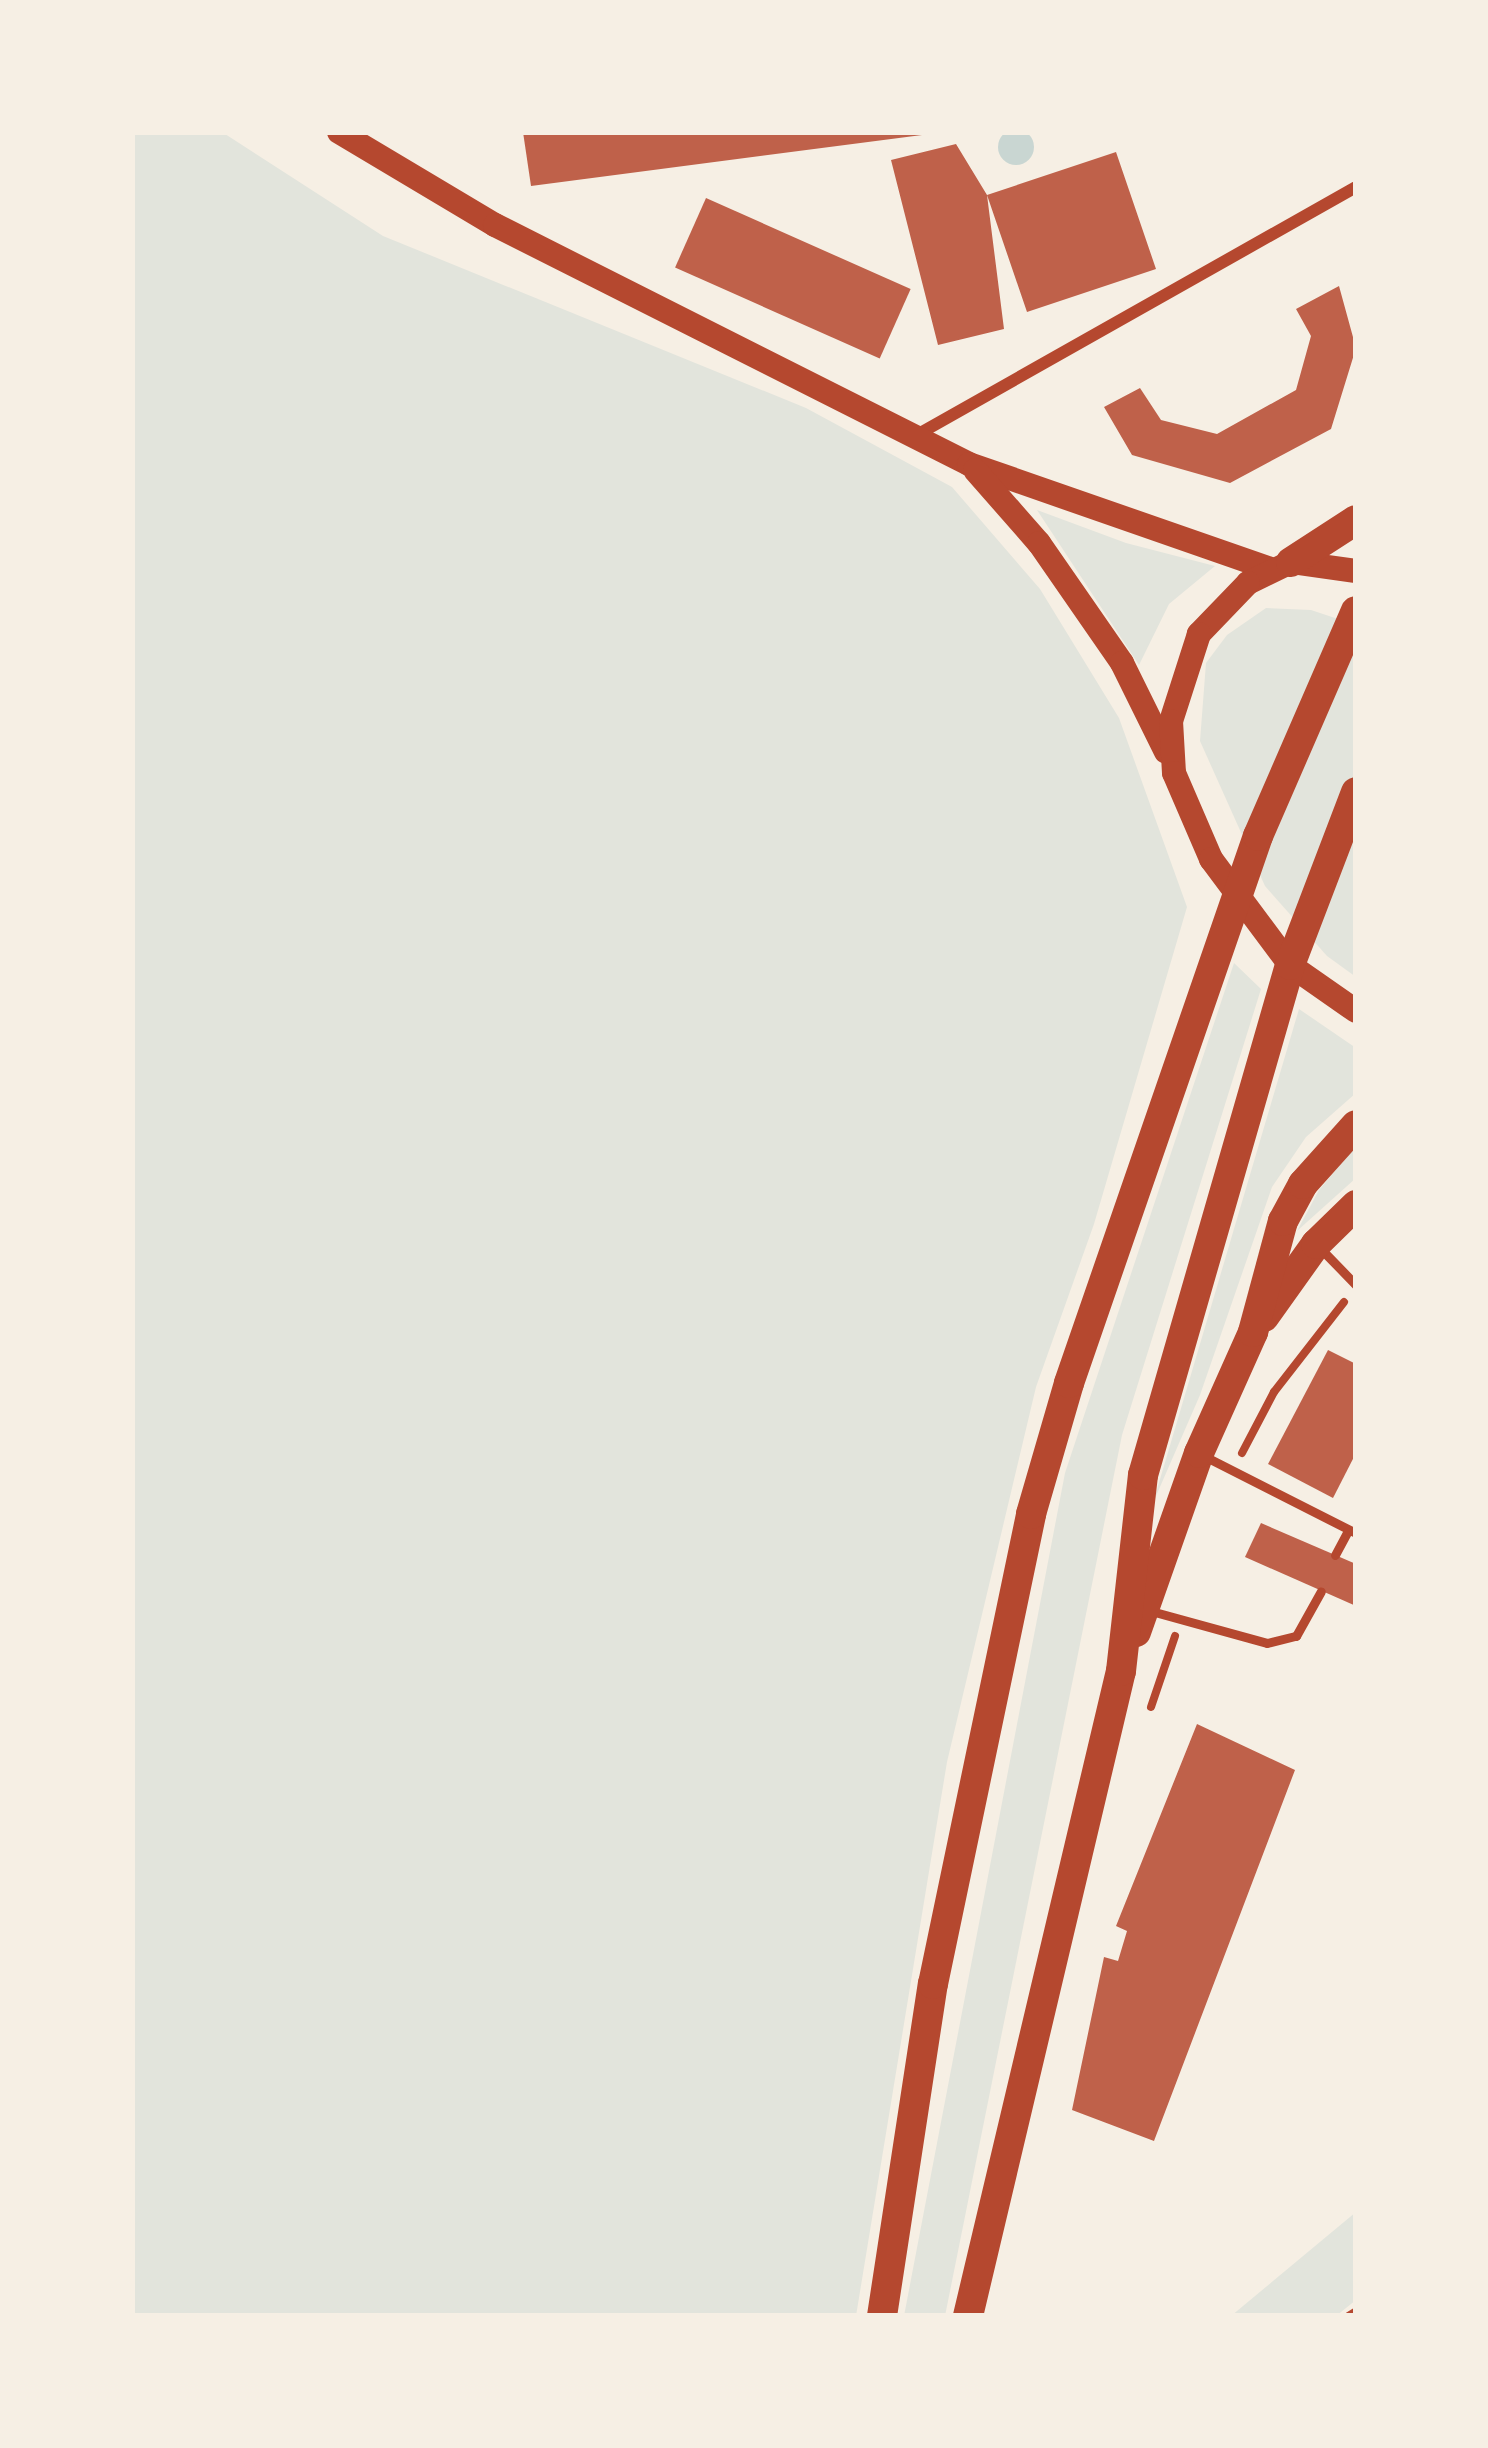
<!DOCTYPE html>
<style>
body{margin:0}
#map{position:relative;width:1488px;height:2448px;overflow:hidden;background:#f6efe4;font-family:"Golos Text",sans-serif}
div>[style]{position:absolute}
.green>*{inset:0;background:#e2e4dc}
.water>*{inset:0;background:#c9d6d2}
.round{border-radius:50%}
.building>*{inset:0;background:#bf614a;transform-origin:0 0}
.path>*{height:8px;margin:-4px;padding:0 4px;transform-origin:4px;border-radius:4px;background:#b5482f}
.service>*{height:9px;margin:-4.5px;padding:0 4.5px;transform-origin:4.5px;border-radius:4.5px;background:#b5482f}
.minor>*{height:12px;margin:-6px;padding:0 6px;transform-origin:6px;border-radius:6px;background:#b5482f}
.secondary>*{height:24px;margin:-12px;padding:0 12px;transform-origin:12px;border-radius:12px;background:#b5482f}
.primary>*{height:30px;margin:-15px;padding:0 15px;transform-origin:15px;border-radius:15px;background:#b5482f}
span{translate:-50% -50%;white-space:nowrap;text-align:center;line-height:1.15;-webkit-text-stroke:9px #f6efe4;paint-order:stroke}
.frame{position:absolute;inset:0;border:135px solid #f6efe4;pointer-events:none}
</style>
<div id="map">
<div class="green">
<i style="clip-path:polygon(132px 132px,222px 132px,383px 236px,806px 408px,952px 487px,1040px 589px,1119px 718px,1187px 907px,1094px 1224px,1036px 1387px,947px 1762px,856px 2316px,132px 2316px)"></i>
<i style="clip-path:polygon(1037px 510px,1126px 543px,1215px 566px,1169px 604px,1139px 665px)"></i>
<i style="clip-path:polygon(1266px 608px,1311px 610px,1356px 625px,1356px 977px,1327px 956px,1265px 886px,1200px 741px,1206px 663px,1227px 635px)"></i>
<i style="clip-path:polygon(1234px 963px,1261px 989px,1122px 1435px,945px 2316px,904px 2316px,1065px 1473px)"></i>
<i style="clip-path:polygon(1299px 1009px,1356px 1048px,1356px 1093px,1306px 1137px,1272px 1187px,1200px 1395px,1153px 1503px)"></i>
<i style="clip-path:polygon(1356px 1146px,1356px 1178px,1297px 1231px,1319px 1190px)"></i>
<i style="clip-path:polygon(1356px 2212px,1356px 2300px,1336px 2316px,1231px 2316px)"></i>
</div>
<div class="water">
<i class="round" style="left:998px;top:129px;width:36px;height:36px"></i>
</div>
<div class="building">
<i style="clip-path:polygon(523px 132px,922px 132px,922px 135px,531px 186px)"></i>
<i style="clip-path:polygon(956px 144px,987px 195px,1116px 152px,1156px 269px,1027px 312px,987px 195px,1004px 329px,938px 345px,891px 160px)"></i>
<i style="left:706px;top:198px;width:224px;height:76px;rotate:24deg"></i>
<i style="clip-path:polygon(1339px 286px,1356px 348px,1331px 429px,1230px 483px,1132px 455px,1104px 407px,1140px 388px,1161px 420px,1217px 434px,1296px 390px,1311px 336px,1296px 309px)"></i>
<i style="clip-path:polygon(1328px 1350px,1356px 1364px,1356px 1453px,1333px 1498px,1268px 1464px)"></i>
<i style="clip-path:polygon(1261px 1523px,1356px 1564px,1356px 1606px,1245px 1557px)"></i>
<i style="clip-path:polygon(1197px 1724px,1295px 1770px,1154px 2141px,1072px 2110px,1104px 1957px,1118px 1961px,1127px 1931px,1116px 1926px)"></i>
</div>
<div class="path">
<i style="left:1242px;top:1453px;width:69px;rotate:-62.3deg"></i>
<i style="left:1274px;top:1392px;width:114px;rotate:-52.1deg"></i>
<i style="left:1151px;top:1707px;width:75px;rotate:-71.3deg"></i>
</div>
<div class="service">
<i style="left:1320px;top:1248px;width:52px;rotate:45.8deg"></i>
<i style="left:1206px;top:1457px;width:168px;rotate:26.9deg"></i>
<i style="left:1335px;top:1555px;width:26px;rotate:-62deg"></i>
<i style="left:1151px;top:1611px;width:120px;rotate:15.4deg"></i>
<i style="left:1267px;top:1643px;width:30px;rotate:-14deg"></i>
<i style="left:1296px;top:1636px;width:51px;rotate:-60.9deg"></i>
<i style="left:1348px;top:2316px;width:9px;rotate:-32deg"></i>
</div>
<div class="minor">
<i style="left:915px;top:436px;width:506px;rotate:-29.45deg"></i>
</div>
<div class="secondary">
<i style="left:339px;top:132px;width:182px;rotate:30.8deg"></i>
<i style="left:495px;top:225px;width:531px;rotate:26.76deg"></i>
<i style="left:969px;top:464px;width:319px;rotate:19.2deg"></i>
<i style="left:975px;top:470px;width:97px;rotate:48.8deg"></i>
<i style="left:1039px;top:543px;width:146px;rotate:55.3deg"></i>
<i style="left:1122px;top:663px;width:99px;rotate:63.7deg"></i>
<i style="left:1356px;top:571px;width:66px;rotate:-172.1deg"></i>
<i style="left:1291px;top:562px;width:48px;rotate:154deg"></i>
<i style="left:1248px;top:583px;width:71px;rotate:133.9deg"></i>
<i style="left:1199px;top:634px;width:91px;rotate:107.8deg"></i>
<i style="left:1171px;top:721px;width:52px;rotate:86.7deg"></i>
<i style="left:1174px;top:773px;width:94px;rotate:66.7deg"></i>
<i style="left:1211px;top:859px;width:132px;rotate:53.3deg"></i>
<i style="left:1290px;top:965px;width:80px;rotate:34.9deg"></i>
</div>
<div class="primary">
<i style="left:1291px;top:562px;width:77px;rotate:-32.9deg"></i>
<i style="left:1264px;top:1317px;width:90px;rotate:-54.5deg"></i>
<i style="left:1316px;top:1244px;width:56px;rotate:-44.3deg"></i>
<i style="left:1136px;top:1632px;width:190px;rotate:-70.6deg"></i>
<i style="left:1199px;top:1453px;width:133px;rotate:-65.9deg"></i>
<i style="left:1253px;top:1332px;width:115px;rotate:-74.9deg"></i>
<i style="left:1283px;top:1221px;width:42px;rotate:-61.6deg"></i>
<i style="left:1303px;top:1184px;width:79px;rotate:-48.1deg"></i>
<i style="left:882px;top:2316px;width:336px;rotate:-81.3deg"></i>
<i style="left:933px;top:1984px;width:480px;rotate:-78.2deg"></i>
<i style="left:1031px;top:1514px;width:136px;rotate:-73.8deg"></i>
<i style="left:1069px;top:1383px;width:579px;rotate:-70.94deg"></i>
<i style="left:1258px;top:836px;width:245px;rotate:-66.5deg"></i>
<i style="left:968px;top:2316px;width:663px;rotate:-76.66deg"></i>
<i style="left:1121px;top:1671px;width:197px;rotate:-83.6deg"></i>
<i style="left:1143px;top:1475px;width:531px;rotate:-73.92deg"></i>
<i style="left:1290px;top:965px;width:185px;rotate:-69.1deg"></i>
</div>
<div class="frame"></div>
</div>
